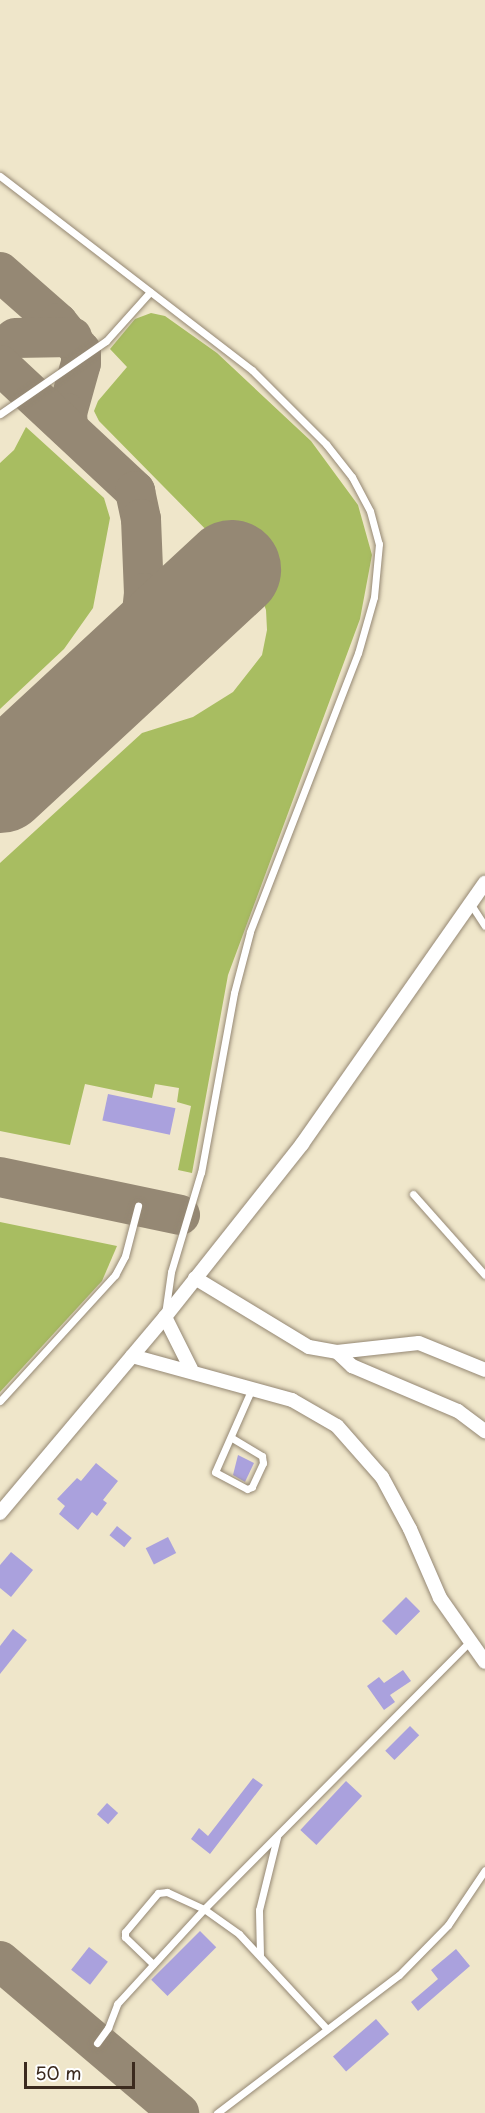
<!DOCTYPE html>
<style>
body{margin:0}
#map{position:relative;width:485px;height:2113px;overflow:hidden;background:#efe6ca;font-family:"Playpen Sans",sans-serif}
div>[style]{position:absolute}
.green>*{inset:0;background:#a8bd61}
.taxiway>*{height:40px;margin:-20px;padding:0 20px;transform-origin:20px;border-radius:20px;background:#958874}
.runway>*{height:99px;margin:-49.5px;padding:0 49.5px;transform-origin:49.5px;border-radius:49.5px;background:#958874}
.building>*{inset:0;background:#aaa1dd;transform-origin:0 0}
.roads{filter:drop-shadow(0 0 2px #958874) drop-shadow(0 0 2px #958874)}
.service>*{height:7px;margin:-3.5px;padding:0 3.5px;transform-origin:3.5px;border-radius:3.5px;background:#fff}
.minor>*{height:14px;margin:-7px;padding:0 7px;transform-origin:7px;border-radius:7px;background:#fff}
span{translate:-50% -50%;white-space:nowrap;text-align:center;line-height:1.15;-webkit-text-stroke:4.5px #fff;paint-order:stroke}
.scale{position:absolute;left:24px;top:2062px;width:111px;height:27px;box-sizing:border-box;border:3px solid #3b2a1e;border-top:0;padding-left:8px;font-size:18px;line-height:21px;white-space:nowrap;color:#3b2a1e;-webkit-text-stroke:4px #fff;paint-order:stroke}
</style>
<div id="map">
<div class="green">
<i style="clip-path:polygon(151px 313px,165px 316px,217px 353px,311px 441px,358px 505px,372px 555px,360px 619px,228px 975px,192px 1173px,178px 1170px,191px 1106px,177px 1102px,179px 1088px,155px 1084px,152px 1098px,85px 1084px,70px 1145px,0 1131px,0 863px,142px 733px,193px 717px,233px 692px,262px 655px,267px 630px,266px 610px,259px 590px,225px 549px,99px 421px,94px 411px,98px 401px,127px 367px,110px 349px,135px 319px)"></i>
<i style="clip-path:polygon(26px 427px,104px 498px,110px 518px,93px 608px,64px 649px,0 709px,0 463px,14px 450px)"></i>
<i style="clip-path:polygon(0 1222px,117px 1246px,102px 1281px,0 1392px)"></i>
</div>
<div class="taxiway">
<i style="left:0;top:272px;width:77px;rotate:41.3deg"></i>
<i style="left:58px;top:323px;width:36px;rotate:51deg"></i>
<i style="left:81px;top:351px;width:12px;rotate:90deg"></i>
<i style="left:81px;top:363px;width:52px;rotate:105.6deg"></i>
<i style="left:67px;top:413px;width:15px;rotate:86deg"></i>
<i style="left:15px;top:338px;width:57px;rotate:-1deg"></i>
<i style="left:0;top:365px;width:185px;rotate:43deg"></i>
<i style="left:135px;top:491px;width:29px;rotate:78deg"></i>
<i style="left:141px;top:519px;width:74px;rotate:87.7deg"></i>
<i style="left:144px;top:593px;width:36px;rotate:96deg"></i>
<i style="left:140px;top:629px;width:42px;rotate:112.3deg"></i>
<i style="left:0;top:1177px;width:184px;rotate:11.9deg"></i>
<i style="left:0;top:1961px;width:235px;rotate:40.3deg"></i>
</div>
<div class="runway">
<i style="left:0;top:783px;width:315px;rotate:-42.8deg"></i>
</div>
<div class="building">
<i style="left:108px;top:1094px;width:69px;height:27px;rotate:12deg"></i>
<i style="clip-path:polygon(238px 1455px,254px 1463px,245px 1482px,233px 1475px)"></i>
<i style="clip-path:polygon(96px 1463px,118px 1481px,103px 1500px,107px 1503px,97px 1516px,92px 1512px,78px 1530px,59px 1514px,65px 1506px,57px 1499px,77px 1478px,81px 1481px)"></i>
<i style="left:117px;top:1526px;width:19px;height:12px;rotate:39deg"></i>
<i style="left:168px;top:1537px;width:18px;height:25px;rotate:63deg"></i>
<i style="clip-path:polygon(11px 1552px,33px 1570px,11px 1597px,0 1588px,0 1565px)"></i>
<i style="left:406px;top:1597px;width:20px;height:34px;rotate:45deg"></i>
<i style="clip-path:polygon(13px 1629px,27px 1640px,0 1674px,0 1646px)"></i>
<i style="clip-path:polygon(403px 1670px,411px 1681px,390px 1695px,395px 1702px,384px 1710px,367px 1686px,379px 1677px,384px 1683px)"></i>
<i style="left:410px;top:1726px;width:13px;height:35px;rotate:45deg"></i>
<i style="clip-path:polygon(253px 1778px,263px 1785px,210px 1854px,191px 1839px,199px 1828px,208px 1836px)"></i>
<i style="left:346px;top:1781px;width:22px;height:67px;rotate:43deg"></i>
<i style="left:107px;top:1803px;width:15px;height:15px;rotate:42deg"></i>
<i style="left:200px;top:1931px;width:23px;height:69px;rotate:45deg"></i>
<i style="left:89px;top:1947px;width:24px;height:29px;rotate:38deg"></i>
<i style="clip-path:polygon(456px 1949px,470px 1966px,418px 2011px,411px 2002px,438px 1979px,431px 1970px)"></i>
<i style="left:376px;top:2019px;width:20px;height:57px;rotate:49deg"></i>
</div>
<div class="roads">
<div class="service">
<i style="left:0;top:176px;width:318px;rotate:37.6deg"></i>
<i style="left:252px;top:370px;width:105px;rotate:45deg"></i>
<i style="left:326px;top:444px;width:42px;rotate:51.8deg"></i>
<i style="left:352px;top:477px;width:38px;rotate:62deg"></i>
<i style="left:370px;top:511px;width:34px;rotate:75deg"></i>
<i style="left:379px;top:544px;width:53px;rotate:95.4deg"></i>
<i style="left:374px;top:597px;width:58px;rotate:105.9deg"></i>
<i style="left:358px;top:653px;width:299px;rotate:111.2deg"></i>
<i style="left:250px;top:932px;width:63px;rotate:104.7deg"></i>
<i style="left:234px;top:993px;width:182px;rotate:100.4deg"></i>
<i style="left:201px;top:1172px;width:104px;rotate:106.7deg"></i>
<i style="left:171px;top:1272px;width:42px;rotate:98.1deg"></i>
<i style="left:0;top:414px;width:129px;rotate:-34.6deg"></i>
<i style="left:106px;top:341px;width:66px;rotate:-48.1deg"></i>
<i style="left:470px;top:903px;width:27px;rotate:57deg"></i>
<i style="left:413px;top:1194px;width:108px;rotate:48.4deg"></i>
<i style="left:0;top:1401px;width:171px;rotate:-47.6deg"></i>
<i style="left:115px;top:1275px;width:21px;rotate:-62deg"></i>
<i style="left:125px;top:1256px;width:52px;rotate:-75.4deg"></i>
<i style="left:232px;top:1438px;width:35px;rotate:31deg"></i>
<i style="left:262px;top:1456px;width:7px;rotate:82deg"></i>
<i style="left:263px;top:1463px;width:26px;rotate:115deg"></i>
<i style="left:252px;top:1487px;width:5px;rotate:158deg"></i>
<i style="left:247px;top:1489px;width:36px;rotate:-152deg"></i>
<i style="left:215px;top:1472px;width:92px;rotate:-66.2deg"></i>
<i style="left:260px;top:1955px;width:45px;rotate:-91.3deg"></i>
<i style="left:259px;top:1910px;width:75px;rotate:-76.1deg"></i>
<i style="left:153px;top:1964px;width:39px;rotate:-136deg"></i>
<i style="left:125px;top:1937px;width:5px;rotate:-90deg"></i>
<i style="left:125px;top:1932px;width:51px;rotate:-49.8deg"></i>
<i style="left:158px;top:1893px;width:9px;rotate:-6deg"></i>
<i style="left:167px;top:1892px;width:41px;rotate:24.7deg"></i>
<i style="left:204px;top:1909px;width:43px;rotate:35.5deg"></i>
<i style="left:239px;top:1934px;width:128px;rotate:47.2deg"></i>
<i style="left:97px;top:2043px;width:19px;rotate:-54deg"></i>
<i style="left:108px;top:2028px;width:26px;rotate:-69deg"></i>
<i style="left:117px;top:2004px;width:129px;rotate:-47.5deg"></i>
<i style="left:204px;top:1909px;width:376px;rotate:-45.2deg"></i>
<i style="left:217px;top:2113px;width:228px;rotate:-37.2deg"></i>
<i style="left:399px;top:1975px;width:70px;rotate:-45.6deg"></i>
<i style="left:448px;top:1925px;width:66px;rotate:-56.1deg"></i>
</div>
<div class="minor">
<i style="left:195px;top:1278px;width:133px;rotate:31.2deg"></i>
<i style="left:309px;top:1347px;width:28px;rotate:10deg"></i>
<i style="left:337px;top:1352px;width:82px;rotate:-6.3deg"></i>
<i style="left:419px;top:1343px;width:71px;rotate:22.2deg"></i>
<i style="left:165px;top:1317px;width:58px;rotate:63.4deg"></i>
<i style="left:337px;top:1352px;width:21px;rotate:43deg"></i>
<i style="left:352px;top:1366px;width:115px;rotate:23deg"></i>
<i style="left:458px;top:1411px;width:34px;rotate:37deg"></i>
<i style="left:132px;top:1356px;width:166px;rotate:15.4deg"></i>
<i style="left:292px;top:1400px;width:52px;rotate:30deg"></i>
<i style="left:337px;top:1426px;width:68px;rotate:48.6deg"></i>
<i style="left:382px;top:1477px;width:59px;rotate:61.7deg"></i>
<i style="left:410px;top:1529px;width:75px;rotate:66.5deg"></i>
<i style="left:440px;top:1598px;width:78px;rotate:54.9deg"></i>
<i style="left:0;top:1513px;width:256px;rotate:-49.9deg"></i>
<i style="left:165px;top:1317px;width:221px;rotate:-51.6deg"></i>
<i style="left:302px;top:1144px;width:319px;rotate:-55deg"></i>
</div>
</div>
<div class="scale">50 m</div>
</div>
